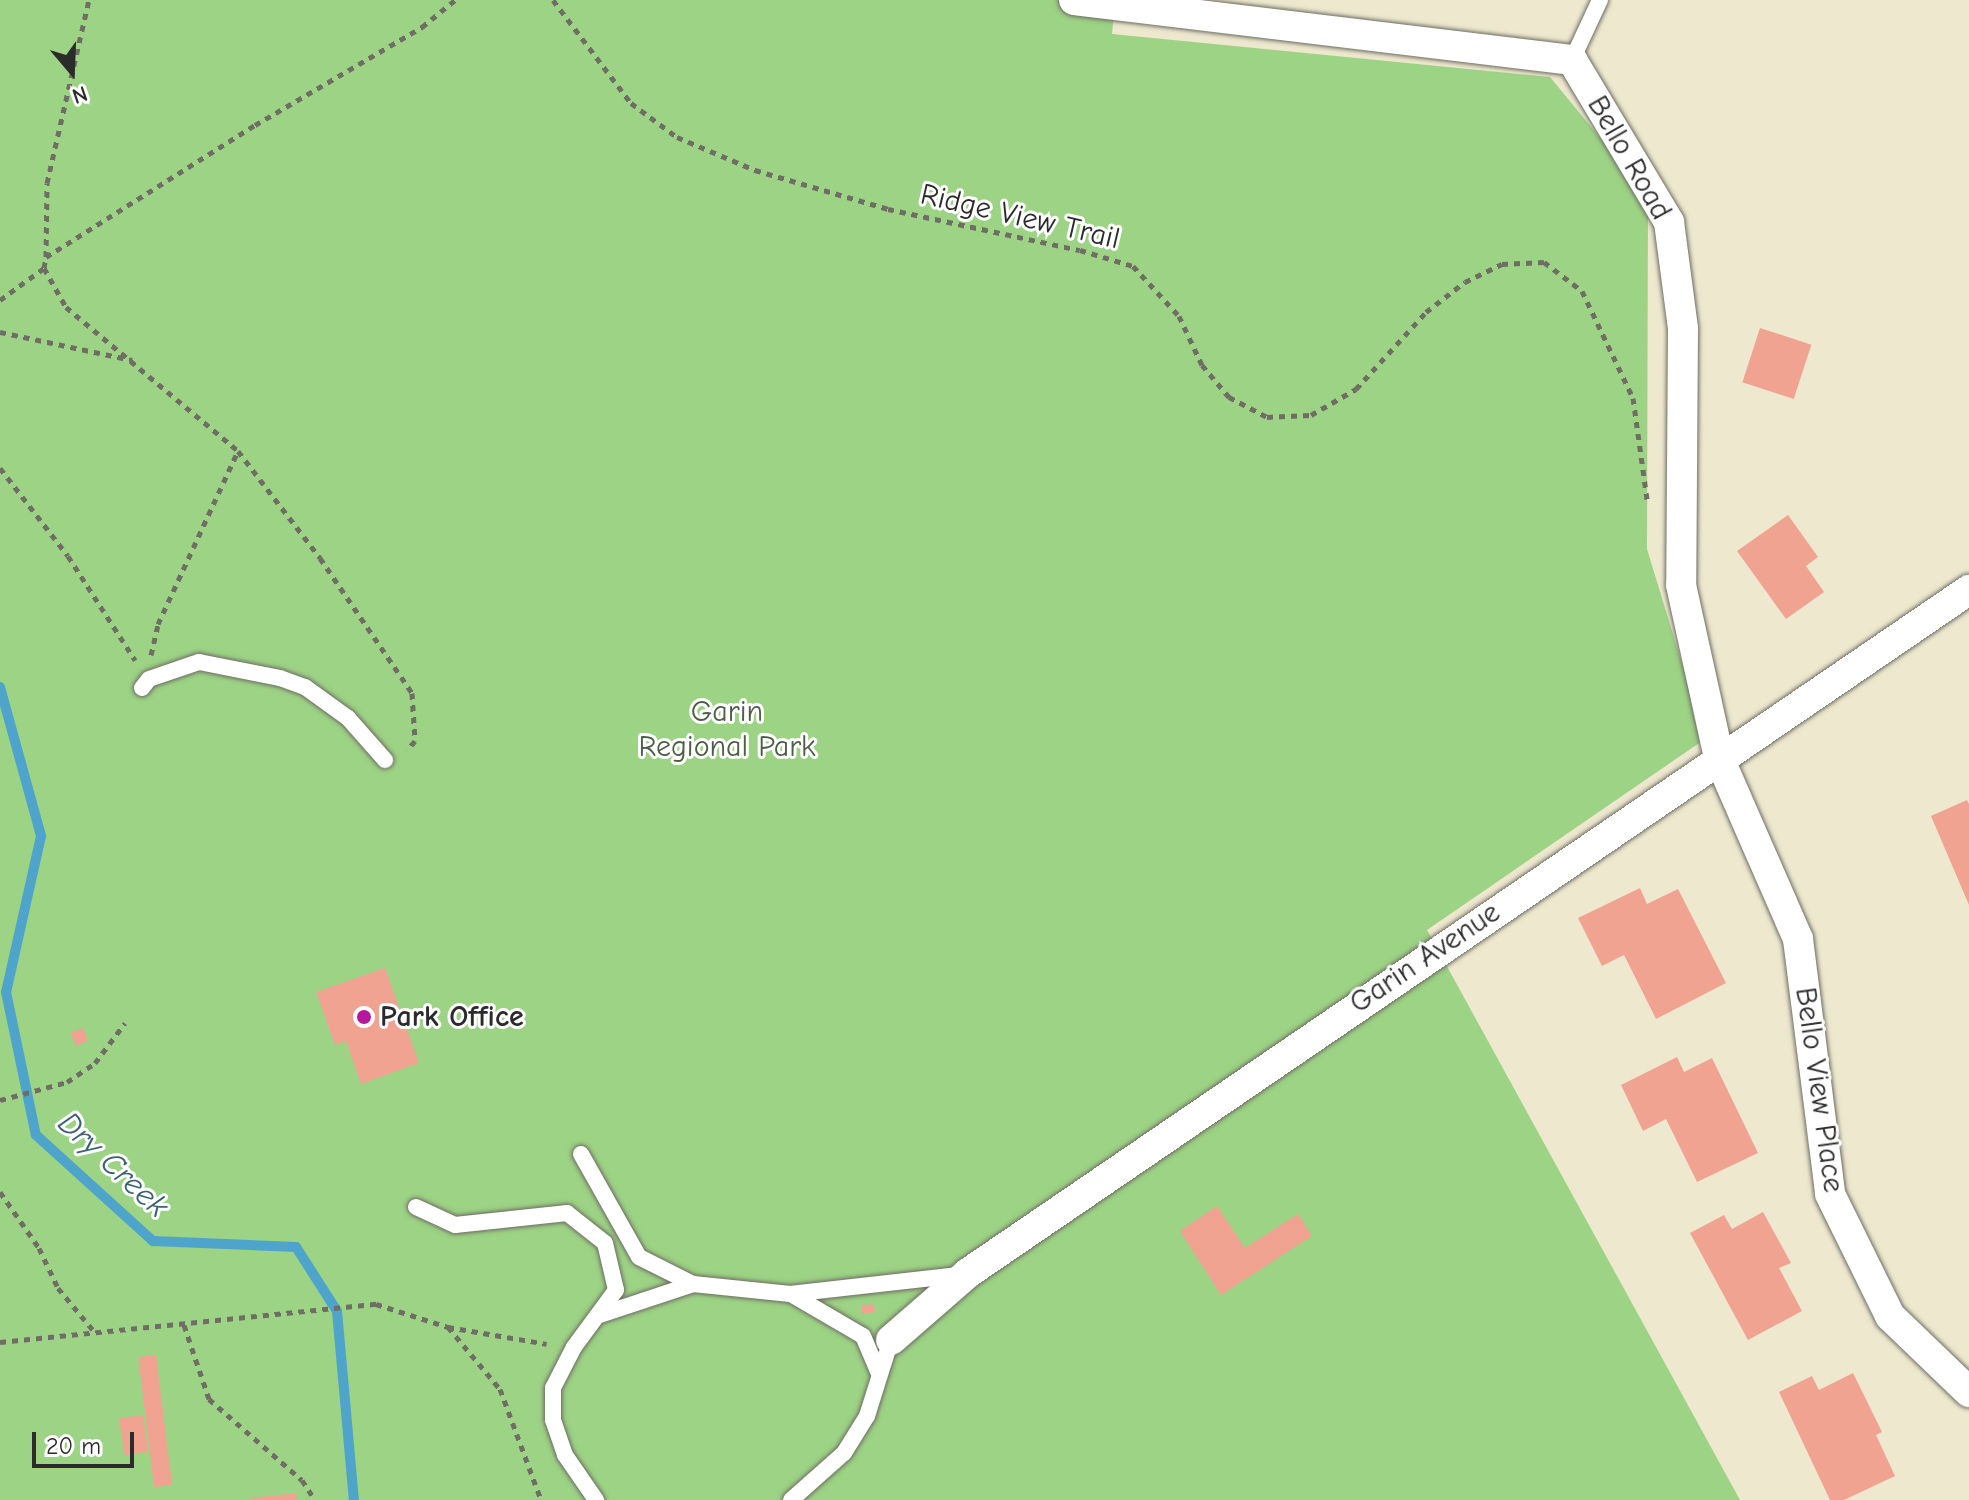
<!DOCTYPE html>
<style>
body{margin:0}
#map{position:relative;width:1969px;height:1500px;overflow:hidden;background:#ede8ce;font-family:"Comic Neue",sans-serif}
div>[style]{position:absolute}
.green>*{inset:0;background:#9dd385}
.stream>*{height:10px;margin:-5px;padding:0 5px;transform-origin:5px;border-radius:5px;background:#4ea4ca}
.building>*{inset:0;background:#f1a392;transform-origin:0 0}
.path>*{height:5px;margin-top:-2.5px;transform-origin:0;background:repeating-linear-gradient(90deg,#6f6d64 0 6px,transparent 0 12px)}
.roads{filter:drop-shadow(0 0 2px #6f6d64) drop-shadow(0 0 2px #6f6d64)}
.service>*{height:16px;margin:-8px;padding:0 8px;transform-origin:8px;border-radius:8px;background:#fff}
.minor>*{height:30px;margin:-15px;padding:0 15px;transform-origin:15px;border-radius:15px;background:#fff}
.dots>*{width:22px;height:22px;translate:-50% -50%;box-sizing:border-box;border:4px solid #fff;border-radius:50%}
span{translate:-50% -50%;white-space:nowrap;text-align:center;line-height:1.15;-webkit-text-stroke:6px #fff;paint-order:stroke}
.street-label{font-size:30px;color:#2b2b2b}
.park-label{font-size:30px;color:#4d5d46}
.poi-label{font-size:30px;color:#2b2b2b;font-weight:700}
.left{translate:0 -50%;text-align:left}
.water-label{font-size:32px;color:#3b6173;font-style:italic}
.north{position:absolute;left:32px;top:32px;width:80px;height:80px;-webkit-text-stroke:6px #fff;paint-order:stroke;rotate:161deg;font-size:22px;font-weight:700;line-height:32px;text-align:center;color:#2b2b2b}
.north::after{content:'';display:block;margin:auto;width:28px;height:36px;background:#2b2b2b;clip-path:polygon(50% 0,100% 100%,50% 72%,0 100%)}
.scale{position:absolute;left:32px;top:1432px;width:102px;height:36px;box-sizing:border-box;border:4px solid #2b2b2b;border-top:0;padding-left:10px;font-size:24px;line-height:28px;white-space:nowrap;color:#2b2b2b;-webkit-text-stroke:6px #fff;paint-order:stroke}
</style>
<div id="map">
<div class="green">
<i style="clip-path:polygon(0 0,1098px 0,1115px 2px,1112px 34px,1550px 77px,1648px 196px,1647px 549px,1705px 739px,1427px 930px,1740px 1500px,0 1500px)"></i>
</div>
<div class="stream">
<i style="left:0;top:687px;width:155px;rotate:74.6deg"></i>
<i style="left:41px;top:836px;width:160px;rotate:102.6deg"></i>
<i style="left:6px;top:992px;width:146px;rotate:78.2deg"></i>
<i style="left:36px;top:1135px;width:158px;rotate:42.2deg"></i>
<i style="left:153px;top:1241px;width:143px;rotate:2.4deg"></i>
<i style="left:296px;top:1247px;width:76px;rotate:57.4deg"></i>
<i style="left:337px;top:1311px;width:190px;rotate:84.9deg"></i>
</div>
<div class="building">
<i style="left:1760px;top:328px;width:54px;height:57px;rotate:18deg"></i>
<i style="clip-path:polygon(1788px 515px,1818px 557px,1806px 566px,1824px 592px,1786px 619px,1737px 551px)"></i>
<i style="clip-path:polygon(1967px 800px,1969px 804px,1969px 905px,1931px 816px)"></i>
<i style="clip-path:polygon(1640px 888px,1647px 904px,1678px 889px,1726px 983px,1656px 1019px,1624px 955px,1602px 966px,1578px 918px)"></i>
<i style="clip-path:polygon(385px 968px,419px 1063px,361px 1084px,346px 1041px,335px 1045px,316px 992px)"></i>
<i style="left:83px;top:1028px;width:14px;height:13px;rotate:69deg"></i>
<i style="clip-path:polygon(1677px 1057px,1684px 1072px,1712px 1058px,1758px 1153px,1697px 1182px,1666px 1119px,1643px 1131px,1621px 1085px)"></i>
<i style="clip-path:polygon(1217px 1206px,1245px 1248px,1298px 1214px,1312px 1236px,1221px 1295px,1180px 1231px)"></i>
<i style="clip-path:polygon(1763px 1212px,1791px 1263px,1779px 1268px,1802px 1311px,1748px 1340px,1690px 1233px,1724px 1215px,1732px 1229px)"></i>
<i style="left:874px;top:1304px;width:8px;height:13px;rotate:83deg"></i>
<i style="left:156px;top:1355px;width:131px;height:18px;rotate:83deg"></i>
<i style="clip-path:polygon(1853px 1373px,1882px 1432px,1876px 1435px,1895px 1476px,1844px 1500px,1830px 1500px,1779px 1392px,1812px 1376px,1819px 1390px)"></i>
<i style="left:143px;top:1415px;width:37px;height:24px;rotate:82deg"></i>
<i style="clip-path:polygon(296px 1493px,297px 1500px,252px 1500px,252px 1498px)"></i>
</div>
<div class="path">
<i style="left:553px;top:0;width:129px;rotate:52.9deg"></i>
<i style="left:631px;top:103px;width:57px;rotate:36.5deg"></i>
<i style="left:677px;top:137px;width:85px;rotate:22.9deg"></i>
<i style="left:755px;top:170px;width:139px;rotate:16.3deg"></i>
<i style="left:888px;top:209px;width:196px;rotate:12.1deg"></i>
<i style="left:1080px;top:250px;width:55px;rotate:16.8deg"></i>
<i style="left:1133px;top:266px;width:68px;rotate:47.4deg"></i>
<i style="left:1179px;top:316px;width:54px;rotate:64.9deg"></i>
<i style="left:1202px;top:365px;width:42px;rotate:49.8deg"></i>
<i style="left:1229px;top:397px;width:43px;rotate:27.8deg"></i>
<i style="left:1267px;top:417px;width:44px;rotate:-2.6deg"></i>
<i style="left:1311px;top:415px;width:52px;rotate:-30deg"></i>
<i style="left:1356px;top:389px;width:104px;rotate:-47.7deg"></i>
<i style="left:1426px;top:312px;width:49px;rotate:-37.6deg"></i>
<i style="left:1465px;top:282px;width:41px;rotate:-25.9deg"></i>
<i style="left:1502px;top:264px;width:42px;rotate:-2.7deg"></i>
<i style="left:1544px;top:262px;width:48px;rotate:37.3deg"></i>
<i style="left:1582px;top:291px;width:119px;rotate:64.5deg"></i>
<i style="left:1633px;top:398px;width:102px;rotate:82.1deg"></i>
<i style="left:46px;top:257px;width:74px;rotate:-89.2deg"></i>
<i style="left:47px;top:183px;width:188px;rotate:-77.1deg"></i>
<i style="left:44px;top:268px;width:45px;rotate:60.6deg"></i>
<i style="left:66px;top:307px;width:224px;rotate:39.9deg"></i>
<i style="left:238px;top:451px;width:135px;rotate:52.5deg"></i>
<i style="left:320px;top:558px;width:163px;rotate:55.7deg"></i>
<i style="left:412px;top:693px;width:48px;rotate:86.4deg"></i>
<i style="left:415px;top:741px;width:12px;rotate:132deg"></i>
<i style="left:0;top:300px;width:54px;rotate:-36deg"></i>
<i style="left:44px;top:268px;width:11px;rotate:-80deg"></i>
<i style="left:46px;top:257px;width:247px;rotate:-32.3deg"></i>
<i style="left:255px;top:125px;width:194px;rotate:-30.4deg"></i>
<i style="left:422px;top:27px;width:43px;rotate:-39.3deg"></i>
<i style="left:0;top:332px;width:135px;rotate:12deg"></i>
<i style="left:0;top:468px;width:111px;rotate:52.3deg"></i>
<i style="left:68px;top:556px;width:124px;rotate:57.2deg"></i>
<i style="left:151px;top:655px;width:32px;rotate:-77deg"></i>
<i style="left:158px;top:624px;width:191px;rotate:-65.2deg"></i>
<i style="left:0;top:1100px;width:69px;rotate:-15deg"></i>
<i style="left:67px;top:1082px;width:34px;rotate:-34deg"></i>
<i style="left:95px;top:1063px;width:50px;rotate:-53.1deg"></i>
<i style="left:0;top:1192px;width:68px;rotate:55.1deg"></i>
<i style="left:39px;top:1248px;width:44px;rotate:64.6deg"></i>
<i style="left:58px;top:1288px;width:55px;rotate:50.2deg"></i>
<i style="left:184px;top:1325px;width:78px;rotate:71.3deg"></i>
<i style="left:209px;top:1399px;width:123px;rotate:41.1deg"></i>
<i style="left:302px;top:1480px;width:24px;rotate:57deg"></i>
<i style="left:448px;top:1327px;width:81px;rotate:50deg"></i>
<i style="left:500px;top:1389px;width:118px;rotate:69.7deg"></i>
<i style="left:0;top:1342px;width:378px;rotate:-5.8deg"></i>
<i style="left:376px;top:1304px;width:76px;rotate:17.7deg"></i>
<i style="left:448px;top:1327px;width:100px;rotate:9.7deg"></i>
</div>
<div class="roads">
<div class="service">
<i style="left:1572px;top:60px;width:66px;rotate:-65deg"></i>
<i style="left:142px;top:688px;width:11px;rotate:-52deg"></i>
<i style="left:149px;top:679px;width:53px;rotate:-18.8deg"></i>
<i style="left:199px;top:662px;width:83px;rotate:11.2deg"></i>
<i style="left:280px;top:678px;width:27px;rotate:20deg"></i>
<i style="left:305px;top:687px;width:53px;rotate:35.8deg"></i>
<i style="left:348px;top:718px;width:56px;rotate:48.6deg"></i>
<i style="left:581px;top:1154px;width:118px;rotate:60.6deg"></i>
<i style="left:639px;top:1257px;width:60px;rotate:26.6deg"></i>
<i style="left:693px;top:1284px;width:98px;rotate:5.9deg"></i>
<i style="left:790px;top:1294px;width:170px;rotate:-6.4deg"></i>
<i style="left:416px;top:1207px;width:43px;rotate:24.8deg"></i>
<i style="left:455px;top:1225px;width:113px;rotate:-6.1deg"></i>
<i style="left:567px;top:1213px;width:48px;rotate:38.3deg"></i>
<i style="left:605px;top:1243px;width:48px;rotate:76.8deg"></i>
<i style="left:616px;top:1290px;width:71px;rotate:126.4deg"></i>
<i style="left:574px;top:1347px;width:46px;rotate:117.1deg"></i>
<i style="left:553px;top:1388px;width:32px;rotate:90deg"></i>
<i style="left:553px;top:1420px;width:37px;rotate:71deg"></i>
<i style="left:565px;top:1455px;width:55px;rotate:55.4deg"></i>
<i style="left:791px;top:1294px;width:83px;rotate:30.3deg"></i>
<i style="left:863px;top:1336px;width:39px;rotate:67deg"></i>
<i style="left:600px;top:1315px;width:98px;rotate:-18.4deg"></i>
<i style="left:791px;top:1500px;width:71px;rotate:-41.6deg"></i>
<i style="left:844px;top:1453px;width:44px;rotate:-58.1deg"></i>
<i style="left:867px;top:1416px;width:80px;rotate:-72.5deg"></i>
</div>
<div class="minor">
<i style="left:1074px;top:0;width:502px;rotate:6.87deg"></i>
<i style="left:1572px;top:60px;width:189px;rotate:59.1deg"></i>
<i style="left:1669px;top:222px;width:108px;rotate:82.5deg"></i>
<i style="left:1683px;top:329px;width:256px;rotate:90.4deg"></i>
<i style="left:1681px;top:585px;width:177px;rotate:77.6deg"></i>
<i style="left:1719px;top:758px;width:197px;rotate:66.4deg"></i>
<i style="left:1798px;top:939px;width:257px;rotate:82.8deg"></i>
<i style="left:1830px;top:1194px;width:136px;rotate:63.8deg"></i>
<i style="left:1890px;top:1316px;width:110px;rotate:43.9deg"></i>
<i style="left:891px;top:1340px;width:102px;rotate:-41deg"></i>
<i style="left:968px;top:1273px;width:1212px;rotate:-34.31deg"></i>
</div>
</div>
<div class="dots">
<i style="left:364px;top:1017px;background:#b5179e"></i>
</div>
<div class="street-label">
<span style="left:1629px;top:158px;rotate:60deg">Bello Road</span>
<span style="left:1020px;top:217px;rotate:13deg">Ridge View Trail</span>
<span style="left:1425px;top:958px;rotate:-34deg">Garin Avenue</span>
<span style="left:1819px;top:1090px;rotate:82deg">Bello View Place</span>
</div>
<div class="park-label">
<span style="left:727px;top:729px">Garin<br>Regional Park</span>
</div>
<div class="poi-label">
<span class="left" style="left:380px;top:1017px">Park Office</span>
</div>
<div class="water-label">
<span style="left:113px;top:1165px;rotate:43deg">Dry Creek</span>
</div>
<div class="north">N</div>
<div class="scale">20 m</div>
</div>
